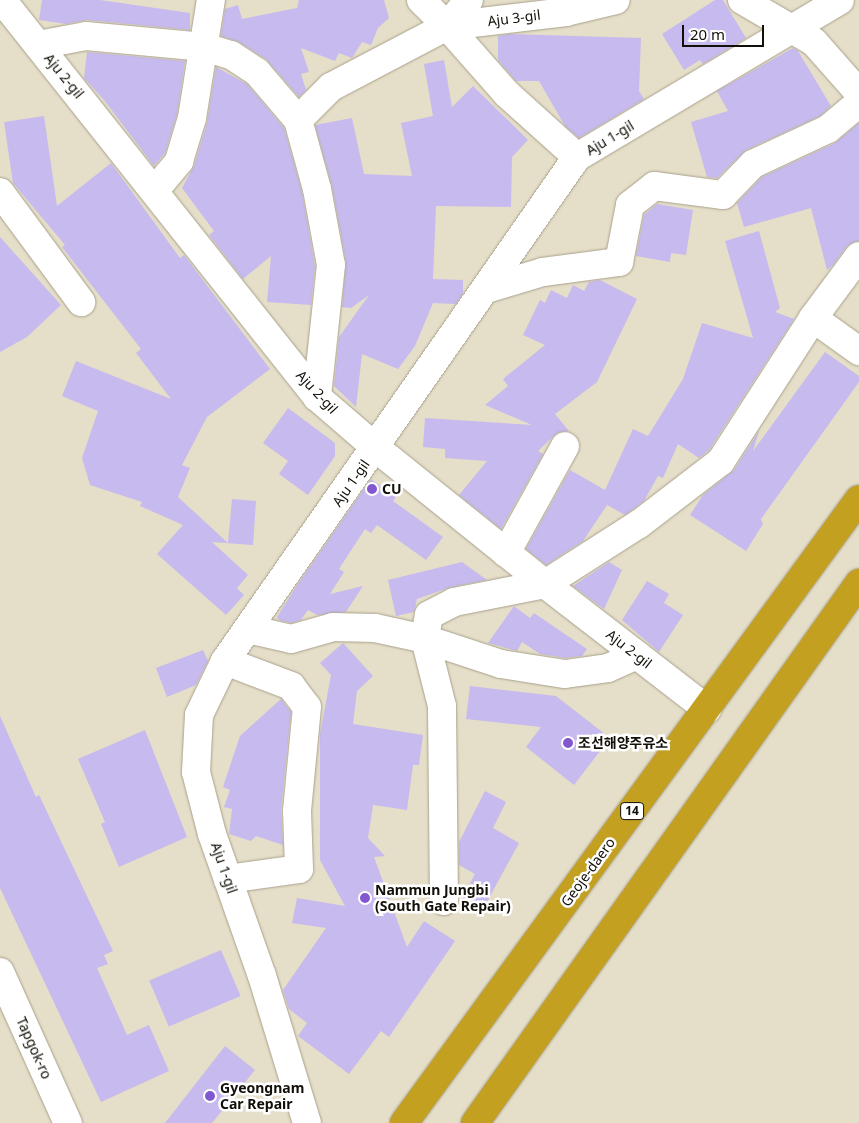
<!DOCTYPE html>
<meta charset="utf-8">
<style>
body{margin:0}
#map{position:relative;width:859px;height:1123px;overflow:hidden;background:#e5dec8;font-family:"Noto Sans","Noto Sans KR",sans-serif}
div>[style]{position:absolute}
.building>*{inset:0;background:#c7baee;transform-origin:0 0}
.roads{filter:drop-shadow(0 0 1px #a8a18c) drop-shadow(0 0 1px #a8a18c)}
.minor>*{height:28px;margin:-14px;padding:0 14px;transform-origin:14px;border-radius:14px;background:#fff}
.highway>*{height:28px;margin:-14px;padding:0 14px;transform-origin:14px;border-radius:14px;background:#c4a020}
.dots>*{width:14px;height:14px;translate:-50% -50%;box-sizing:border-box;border:2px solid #fff;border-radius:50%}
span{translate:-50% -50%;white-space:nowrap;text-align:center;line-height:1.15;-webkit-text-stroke:5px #fff;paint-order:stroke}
.shield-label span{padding:1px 4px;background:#fff;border:1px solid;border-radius:4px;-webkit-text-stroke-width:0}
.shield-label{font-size:12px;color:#110f07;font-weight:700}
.street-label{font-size:14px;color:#110f07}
.poi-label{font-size:14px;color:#110f07;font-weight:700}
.left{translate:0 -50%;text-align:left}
.scale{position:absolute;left:682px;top:25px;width:82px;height:22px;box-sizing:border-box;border:2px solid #110f07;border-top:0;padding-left:6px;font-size:15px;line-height:18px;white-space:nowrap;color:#110f07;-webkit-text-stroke:4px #fff;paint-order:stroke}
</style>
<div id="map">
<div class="building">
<i style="clip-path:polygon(42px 0,100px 0,190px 13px,190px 30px,87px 20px,66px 24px,39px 20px)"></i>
<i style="clip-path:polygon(299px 0,384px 0,389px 18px,378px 28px,371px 45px,362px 42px,352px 58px,339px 53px,335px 61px,301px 48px,309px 72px,301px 74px,306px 90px,299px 97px,266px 59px,239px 42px,221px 36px,225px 9px,238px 5px,242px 19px,297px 8px)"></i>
<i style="clip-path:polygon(715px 0,723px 0,746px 38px,703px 64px,700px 60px,684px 70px,662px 34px)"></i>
<i style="clip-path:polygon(509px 34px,641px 38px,639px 91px,644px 99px,579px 138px,565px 126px,539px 81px,516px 81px,498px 60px,498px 36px)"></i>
<i style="clip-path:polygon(793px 48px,798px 51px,831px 106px,820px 116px,746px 150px,717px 178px,707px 177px,691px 122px,728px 111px,717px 91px)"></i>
<i style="clip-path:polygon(87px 52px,185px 61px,177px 114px,165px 153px,154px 166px,104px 100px,84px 78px)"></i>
<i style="clip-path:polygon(444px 60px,452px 107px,473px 86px,528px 140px,512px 157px,511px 207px,436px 206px,433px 279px,463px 280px,463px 293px,456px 304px,433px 303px,415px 346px,398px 369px,362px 354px,356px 407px,334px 386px,339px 337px,369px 295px,351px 308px,342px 307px,346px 262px,332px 186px,315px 125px,352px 118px,364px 174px,412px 176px,401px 123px,433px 116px,424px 64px)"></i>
<i style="clip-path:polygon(216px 67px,247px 84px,284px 128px,302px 192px,315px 266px,311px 305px,267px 302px,271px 256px,243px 279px,209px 235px,214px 231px,182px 188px,194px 166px,207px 123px)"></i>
<i style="clip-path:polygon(44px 116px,57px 206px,111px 163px,180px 258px,184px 255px,270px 369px,207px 417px,182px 465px,190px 468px,178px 497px,228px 543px,232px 499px,256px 501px,253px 545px,212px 542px,248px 575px,237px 588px,244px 595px,226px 615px,157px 554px,183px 525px,140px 506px,142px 502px,90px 485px,82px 458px,98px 411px,62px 396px,76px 361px,171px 399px,136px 353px,141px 349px,62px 247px,65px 245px,13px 183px,4px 122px)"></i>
<i style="clip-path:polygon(859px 123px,859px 241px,847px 246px,833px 265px,827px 270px,811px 208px,744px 227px,737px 203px,762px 177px,835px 143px)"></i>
<i style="clip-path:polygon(657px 204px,693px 210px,686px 255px,671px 253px,670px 262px,636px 256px,644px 215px)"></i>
<i style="clip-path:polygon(759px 231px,780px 308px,775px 312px,794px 319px,709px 450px,699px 458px,678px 444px,663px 478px,658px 476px,644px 501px,625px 515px,607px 505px,583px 541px,546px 565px,526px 549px,570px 470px,605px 490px,633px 429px,648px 436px,683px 379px,702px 323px,753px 338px,725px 241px)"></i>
<i style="clip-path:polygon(0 237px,61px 305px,27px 337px,0 352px)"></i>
<i style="clip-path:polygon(600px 280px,637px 299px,597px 382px,555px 414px,569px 431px,557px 433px,538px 451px,543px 454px,501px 529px,459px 495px,487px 461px,445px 458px,445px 449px,423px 447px,425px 418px,532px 425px,485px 405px,508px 386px,503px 379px,545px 345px,523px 335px,540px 300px,545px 303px,551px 290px,567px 298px,573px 285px,584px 291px,589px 282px)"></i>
<i style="clip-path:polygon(825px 352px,859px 376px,859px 382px,761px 519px,763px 524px,746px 551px,690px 515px,703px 495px,734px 470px,759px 431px,753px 451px)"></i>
<i style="clip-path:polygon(288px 408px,335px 443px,335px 456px,308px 495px,279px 474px,288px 461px,263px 443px)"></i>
<i style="clip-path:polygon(371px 479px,396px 497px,393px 501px,443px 537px,426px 560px,377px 525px,371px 533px,365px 529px,339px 569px,344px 572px,330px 594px,363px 586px,346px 612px,317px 615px,308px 610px,301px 620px,291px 623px,279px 620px,277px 617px,298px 584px)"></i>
<i style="clip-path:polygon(462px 562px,487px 580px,451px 587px,417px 599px,414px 612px,396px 616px,388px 580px)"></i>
<i style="clip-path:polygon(609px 562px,622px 570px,604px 609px,573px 586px)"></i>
<i style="clip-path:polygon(647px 581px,669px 594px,664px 603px,683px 615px,659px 652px,622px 620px)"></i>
<i style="clip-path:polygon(514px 606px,530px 618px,534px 613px,587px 649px,582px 656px,565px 658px,540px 654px,522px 642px,517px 651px,488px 643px)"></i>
<i style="clip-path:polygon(343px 643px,373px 676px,357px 691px,353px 724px,423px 735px,419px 765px,413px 765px,407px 810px,373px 805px,368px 838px,385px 856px,374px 857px,407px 947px,424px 921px,455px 941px,389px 1037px,381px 1031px,349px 1074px,298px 1036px,307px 1023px,289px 1009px,283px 990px,326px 928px,292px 923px,297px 898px,345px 906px,320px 860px,320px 734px,331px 675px,320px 663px)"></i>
<i style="clip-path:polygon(203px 650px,208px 661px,196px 685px,167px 697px,156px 668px)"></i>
<i style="clip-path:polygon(470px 686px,556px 696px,610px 738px,574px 785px,526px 747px,541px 727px,466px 719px)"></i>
<i style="clip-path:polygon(281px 699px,291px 712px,281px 810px,283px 845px,256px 836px,251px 841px,229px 834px,232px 809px,224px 807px,230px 790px,223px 787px,240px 736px)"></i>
<i style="clip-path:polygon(0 716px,36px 797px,39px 795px,113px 951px,104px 955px,108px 964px,97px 968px,127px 1035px,149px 1025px,169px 1071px,101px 1102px,0 888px)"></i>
<i style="clip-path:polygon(145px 730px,187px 837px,119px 867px,101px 824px,105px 822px,78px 759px)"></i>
<i style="clip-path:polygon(485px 791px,506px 802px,493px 828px,519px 843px,481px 913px,460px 902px,475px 874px,459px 865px,459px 842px)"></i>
<i style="left:221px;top:950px;width:50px;height:78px;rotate:67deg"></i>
<i style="clip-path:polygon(225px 1046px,255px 1070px,212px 1123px,165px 1123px)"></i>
</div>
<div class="roads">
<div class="minor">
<i style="left:2px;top:0;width:507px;rotate:51.57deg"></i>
<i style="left:317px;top:397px;width:78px;rotate:40.8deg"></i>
<i style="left:376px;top:448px;width:217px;rotate:38.8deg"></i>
<i style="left:545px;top:584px;width:205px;rotate:37.7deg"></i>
<i style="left:421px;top:0;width:37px;rotate:45deg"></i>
<i style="left:447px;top:26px;width:120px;rotate:-6.7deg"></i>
<i style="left:566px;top:12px;width:51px;rotate:-13.5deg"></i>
<i style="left:742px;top:0;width:83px;rotate:30.3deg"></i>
<i style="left:814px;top:42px;width:68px;rotate:48.6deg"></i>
<i style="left:447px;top:26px;width:91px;rotate:48.6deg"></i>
<i style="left:507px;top:94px;width:94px;rotate:42deg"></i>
<i style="left:38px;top:45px;width:49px;rotate:-10.6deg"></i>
<i style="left:86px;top:36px;width:119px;rotate:5.3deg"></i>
<i style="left:204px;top:47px;width:28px;rotate:17deg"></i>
<i style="left:231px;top:55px;width:31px;rotate:33deg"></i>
<i style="left:257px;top:72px;width:63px;rotate:49.5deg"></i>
<i style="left:298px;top:120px;width:72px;rotate:74.6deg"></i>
<i style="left:317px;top:189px;width:77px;rotate:79.6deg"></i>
<i style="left:331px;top:265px;width:133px;rotate:96.1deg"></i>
<i style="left:298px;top:120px;width:47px;rotate:-45deg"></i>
<i style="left:331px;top:87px;width:131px;rotate:-27.7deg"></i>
<i style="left:447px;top:26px;width:34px;rotate:-50deg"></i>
<i style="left:155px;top:190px;width:38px;rotate:-50deg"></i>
<i style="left:179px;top:161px;width:45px;rotate:-73.2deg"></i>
<i style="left:192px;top:118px;width:120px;rotate:-80.9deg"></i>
<i style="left:0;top:192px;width:137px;rotate:53.6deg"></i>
<i style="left:486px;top:289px;width:59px;rotate:-16.6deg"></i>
<i style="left:543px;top:272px;width:77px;rotate:-7.5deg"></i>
<i style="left:619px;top:262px;width:58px;rotate:-79.1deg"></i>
<i style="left:630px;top:205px;width:31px;rotate:-38deg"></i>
<i style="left:654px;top:186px;width:70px;rotate:7.4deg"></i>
<i style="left:723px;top:195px;width:43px;rotate:-45.9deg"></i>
<i style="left:753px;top:164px;width:83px;rotate:-25deg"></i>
<i style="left:828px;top:129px;width:40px;rotate:-40deg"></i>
<i style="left:813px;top:318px;width:57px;rotate:35.7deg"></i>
<i style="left:506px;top:553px;width:122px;rotate:-61.1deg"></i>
<i style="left:248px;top:629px;width:44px;rotate:13.1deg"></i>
<i style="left:291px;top:639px;width:44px;rotate:-15.9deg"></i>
<i style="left:333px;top:627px;width:42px;rotate:1.4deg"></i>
<i style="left:375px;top:628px;width:51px;rotate:12.4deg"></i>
<i style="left:425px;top:639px;width:80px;rotate:18.2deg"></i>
<i style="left:501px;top:664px;width:65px;rotate:8.9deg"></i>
<i style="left:565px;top:674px;width:43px;rotate:-7.9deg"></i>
<i style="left:608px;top:668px;width:32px;rotate:-24deg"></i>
<i style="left:225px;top:661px;width:71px;rotate:20.7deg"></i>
<i style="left:291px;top:686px;width:26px;rotate:53deg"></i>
<i style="left:307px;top:707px;width:104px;rotate:95.5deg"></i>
<i style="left:297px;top:811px;width:58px;rotate:88deg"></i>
<i style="left:299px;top:869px;width:72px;rotate:172deg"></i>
<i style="left:444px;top:901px;width:195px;rotate:-90.6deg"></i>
<i style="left:442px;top:706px;width:69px;rotate:-104.2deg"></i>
<i style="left:425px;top:639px;width:24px;rotate:-81deg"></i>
<i style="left:429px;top:615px;width:28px;rotate:-27deg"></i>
<i style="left:454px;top:602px;width:93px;rotate:-11.2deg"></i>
<i style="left:545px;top:584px;width:112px;rotate:-32.6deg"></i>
<i style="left:639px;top:524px;width:103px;rotate:-37.5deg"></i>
<i style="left:721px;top:461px;width:170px;rotate:-57.2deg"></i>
<i style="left:813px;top:318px;width:77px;rotate:-53.4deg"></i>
<i style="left:0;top:972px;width:166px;rotate:65.8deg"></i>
<i style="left:307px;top:1123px;width:154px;rotate:-107deg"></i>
<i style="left:262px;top:976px;width:151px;rotate:-109.4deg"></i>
<i style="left:212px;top:834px;width:64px;rotate:-104.5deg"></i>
<i style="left:196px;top:772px;width:57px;rotate:-87deg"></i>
<i style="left:199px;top:715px;width:60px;rotate:-64.3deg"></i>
<i style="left:225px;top:661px;width:615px;rotate:-55.07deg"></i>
<i style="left:577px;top:157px;width:306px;rotate:-30.8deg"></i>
</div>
<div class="highway">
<i style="left:404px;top:1123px;width:772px;rotate:-53.9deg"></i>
<i style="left:475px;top:1123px;width:663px;rotate:-54.58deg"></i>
</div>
</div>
<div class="dots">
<i style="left:372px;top:489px;background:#8257d0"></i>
<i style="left:568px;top:743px;background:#8257d0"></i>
<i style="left:365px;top:898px;background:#8257d0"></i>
<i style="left:210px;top:1096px;background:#8257d0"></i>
</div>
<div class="shield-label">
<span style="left:632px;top:811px">14</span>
</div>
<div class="street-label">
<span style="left:514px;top:18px;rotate:-7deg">Aju 3-gil</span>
<span style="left:64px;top:76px;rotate:51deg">Aju 2-gil</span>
<span style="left:610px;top:138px;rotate:-31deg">Aju 1-gil</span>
<span style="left:317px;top:392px;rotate:47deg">Aju 2-gil</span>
<span style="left:351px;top:483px;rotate:-55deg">Aju 1-gil</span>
<span style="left:629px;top:649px;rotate:38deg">Aju 2-gil</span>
<span style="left:224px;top:868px;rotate:71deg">Aju 1-gil</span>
<span style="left:588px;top:872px;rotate:-54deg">Geoje-daero</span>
<span style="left:34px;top:1048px;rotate:66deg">Tapgok-ro</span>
</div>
<div class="poi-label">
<span class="left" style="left:382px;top:489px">CU</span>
<span class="left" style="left:578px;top:743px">조선해양주유소</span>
<span class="left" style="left:375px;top:898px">Nammun Jungbi<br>(South Gate Repair)</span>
<span class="left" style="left:220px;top:1096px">Gyeongnam<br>Car Repair</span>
</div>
<div class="scale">20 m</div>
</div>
